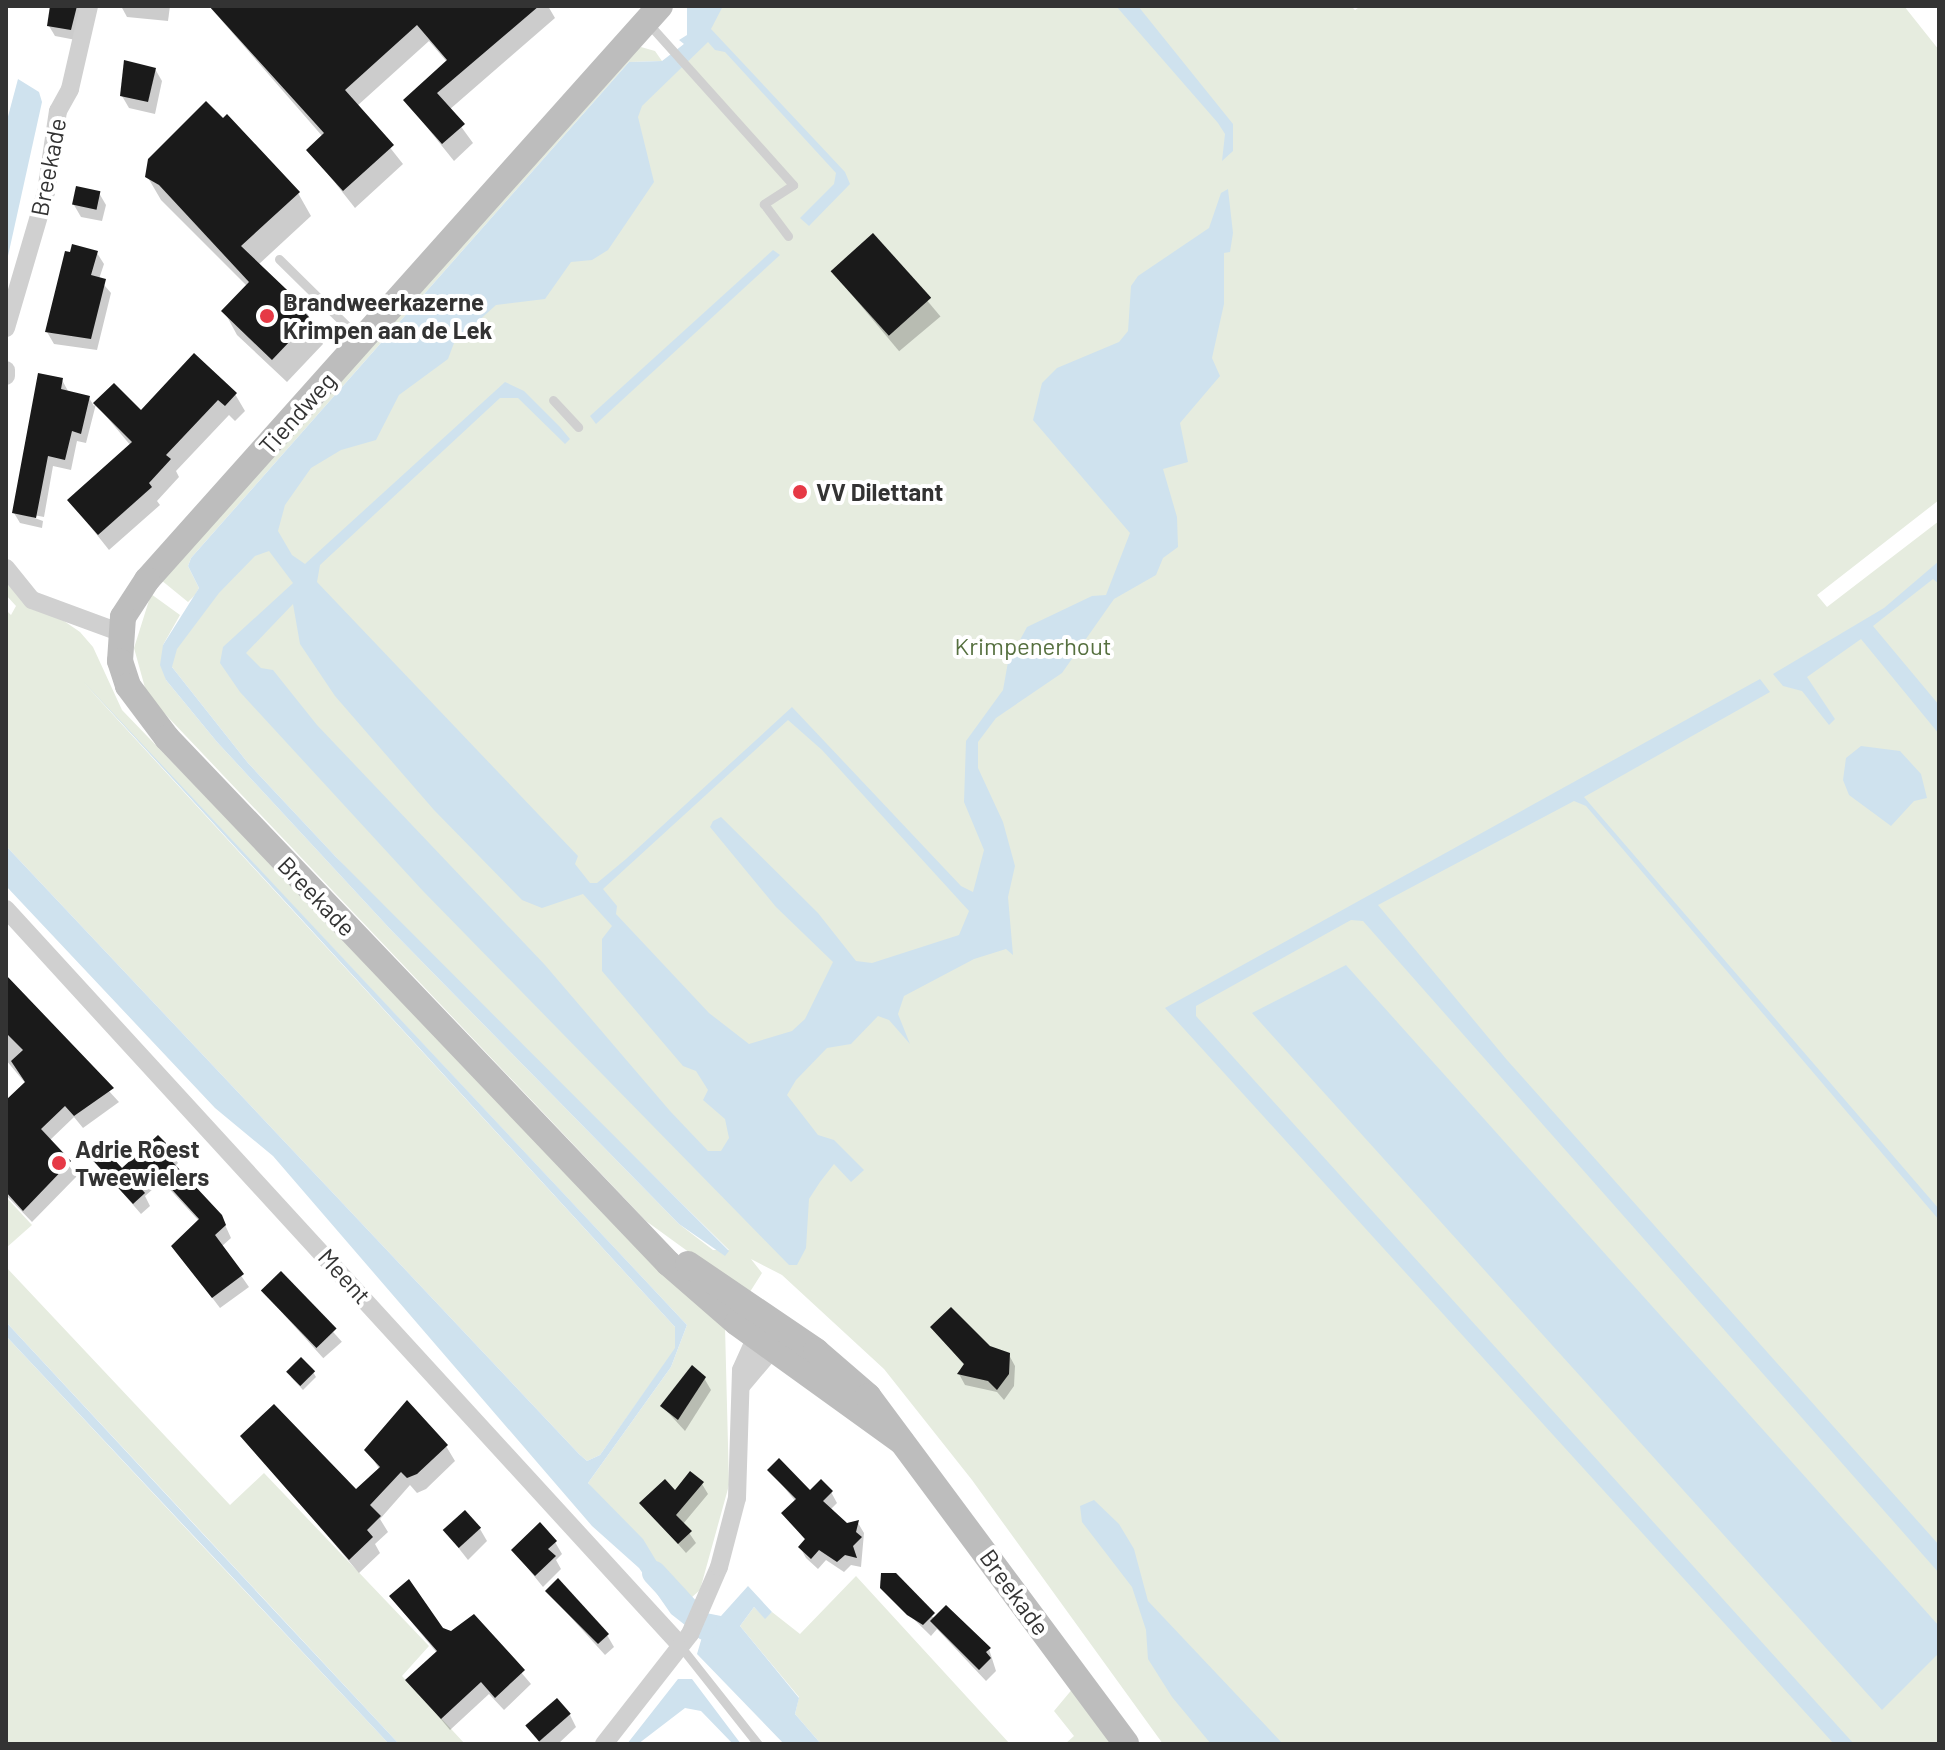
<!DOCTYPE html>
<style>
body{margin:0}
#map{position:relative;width:1945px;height:1750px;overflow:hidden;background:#fff;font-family:Barlow,sans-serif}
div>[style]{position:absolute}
.green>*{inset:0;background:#e6ecdf}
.water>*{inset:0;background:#cfe2ee}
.shadow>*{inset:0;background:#0003;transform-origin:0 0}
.canal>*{height:24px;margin:-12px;padding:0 12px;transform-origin:12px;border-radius:12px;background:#cfe2ee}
.building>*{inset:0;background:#1a1a1a;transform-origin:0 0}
.lane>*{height:9px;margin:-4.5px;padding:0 4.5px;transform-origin:4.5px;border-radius:4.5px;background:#d0d0d0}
.street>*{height:18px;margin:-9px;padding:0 9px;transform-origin:9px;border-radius:9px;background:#d0d0d0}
.secondary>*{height:26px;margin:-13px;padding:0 13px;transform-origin:13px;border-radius:13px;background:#bdbdbd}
.dots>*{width:22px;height:22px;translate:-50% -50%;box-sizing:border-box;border:4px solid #fff;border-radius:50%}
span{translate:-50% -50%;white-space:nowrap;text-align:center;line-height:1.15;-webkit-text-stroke:8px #fff;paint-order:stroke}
.street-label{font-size:24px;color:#333}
.poi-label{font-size:24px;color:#333;font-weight:700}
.left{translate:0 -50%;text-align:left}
.park-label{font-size:24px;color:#56703f}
.frame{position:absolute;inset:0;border:8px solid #333;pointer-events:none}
</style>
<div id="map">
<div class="green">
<i style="clip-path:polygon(718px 6px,1351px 6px,1355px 10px,1361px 6px,1904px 6px,1939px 50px,1939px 500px,1817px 595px,1827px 607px,1939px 521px,1939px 1744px,1163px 1744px,972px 1480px,884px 1369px,782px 1275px,751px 1259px,762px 1273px,748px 1295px,646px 1221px,147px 695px,134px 648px,151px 594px,180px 615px,163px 645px,166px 680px,217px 742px,391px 930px,679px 1224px,713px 1250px,729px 1250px,409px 935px,248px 763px,172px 667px,173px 643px,227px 556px)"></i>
<i style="clip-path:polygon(641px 47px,655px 51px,662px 61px,629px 62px,191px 558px,188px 566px,199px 588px,195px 595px,188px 602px,161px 580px,628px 51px)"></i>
<i style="clip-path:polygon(6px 581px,80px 632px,93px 647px,122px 710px,545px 1149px,725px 1326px,729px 1485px,700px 1590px,683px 1605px,588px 1483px,671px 1367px,687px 1325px,84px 683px,675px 1327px,676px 1348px,600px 1455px,587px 1461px,579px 1454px,6px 846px,6px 610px,11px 615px,16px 606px,6px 595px)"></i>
<i style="clip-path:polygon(6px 1197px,32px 1225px,6px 1248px)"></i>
<i style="clip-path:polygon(6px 1267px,230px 1505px,264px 1473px,429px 1646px,402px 1676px,465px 1744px,399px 1744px,6px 1322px)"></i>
<i style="clip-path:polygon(6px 1336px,195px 1538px,389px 1744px,6px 1744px)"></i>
<i style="clip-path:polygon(856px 1576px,1010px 1744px,821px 1744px,795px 1714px,799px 1697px,740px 1626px,754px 1607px,765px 1618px,772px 1612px,800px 1634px)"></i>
<i style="clip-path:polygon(1074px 1687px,1115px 1744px,1065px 1744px,1074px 1736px,1054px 1711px)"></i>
</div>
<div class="water">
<i style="clip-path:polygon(evenodd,687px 6px,723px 6px,711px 29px,845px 172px,850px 184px,809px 226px,800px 218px,834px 184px,836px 173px,725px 52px,715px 50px,708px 42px,642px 106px,638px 117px,654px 182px,608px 250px,592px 260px,571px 262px,545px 299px,496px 305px,454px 343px,448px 359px,399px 395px,376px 440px,341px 450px,311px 468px,285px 505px,278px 531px,292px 555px,305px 564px,505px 382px,524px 391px,560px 427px,570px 439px,565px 444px,518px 398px,500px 398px,320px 565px,317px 582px,578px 856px,575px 864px,590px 883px,597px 883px,626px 859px,792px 707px,961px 886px,973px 892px,984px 850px,964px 802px,966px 741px,1003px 690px,1008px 662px,1027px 627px,1092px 596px,1106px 595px,1130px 533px,1033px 420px,1042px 383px,1057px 368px,1119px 342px,1128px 331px,1131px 286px,1138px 276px,1209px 228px,1221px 193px,1228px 189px,1233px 233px,1230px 252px,1224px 253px,1224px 304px,1212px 358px,1220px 376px,1180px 423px,1188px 462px,1163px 469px,1177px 517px,1178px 547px,1163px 558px,1156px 575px,1114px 599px,1062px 673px,996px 718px,978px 742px,978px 768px,1003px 822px,1015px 866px,1008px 897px,1013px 955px,1006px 949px,974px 959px,904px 996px,898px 1014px,910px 1044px,889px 1020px,878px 1016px,851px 1044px,827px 1048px,796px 1080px,787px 1095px,818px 1135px,834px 1140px,864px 1170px,851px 1182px,834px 1164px,820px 1182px,809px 1199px,806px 1248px,797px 1265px,789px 1265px,423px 891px,240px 692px,220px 663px,223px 647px,293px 583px,269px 551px,255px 556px,219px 593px,177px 649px,172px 667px,248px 763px,336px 857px,729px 1251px,725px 1256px,679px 1224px,391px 930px,217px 742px,166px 680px,160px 665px,163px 645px,199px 588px,188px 566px,191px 558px,629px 62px,662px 61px,684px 44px,679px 40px,687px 35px,687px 6px,293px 604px,300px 644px,335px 696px,434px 810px,522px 900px,542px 908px,583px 894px,612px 926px,602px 939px,602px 971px,683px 1066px,696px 1071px,708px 1090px,703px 1100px,725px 1119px,729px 1138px,721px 1151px,708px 1151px,670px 1111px,545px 965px,317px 725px,273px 670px,261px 668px,246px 653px,293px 604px,687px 6px,788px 720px,822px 750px,969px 911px,959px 935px,872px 963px,856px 961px,818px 913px,721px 817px,713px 821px,710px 827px,776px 907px,833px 962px,805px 1019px,792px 1031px,749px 1044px,709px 1013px,616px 914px,617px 906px,603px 889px,788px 720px)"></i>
<i style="clip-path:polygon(1116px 6px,1138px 6px,1233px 124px,1233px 151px,1222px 161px,1225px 134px,1218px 123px)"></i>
<i style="clip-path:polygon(18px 79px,39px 92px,42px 102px,6px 265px,6px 124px)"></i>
<i style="clip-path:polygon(773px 250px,780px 255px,596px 424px,590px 416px)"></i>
<i style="clip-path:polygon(1939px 561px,1939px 584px,1933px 579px,1873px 626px,1939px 705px,1939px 734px,1861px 639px,1807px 677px,1835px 719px,1829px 725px,1802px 691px,1783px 686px,1773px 674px,1884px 608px)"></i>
<i style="clip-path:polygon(1760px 679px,1770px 692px,1584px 797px,1939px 1209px,1939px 1220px,1586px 806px,1574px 801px,1378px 905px,1507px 1060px,1939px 1545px,1939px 1573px,1363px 921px,1351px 920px,1196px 1006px,1196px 1016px,1854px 1744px,1834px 1744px,1165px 1008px)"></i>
<i style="clip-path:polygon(83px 681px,687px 1325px,671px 1367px,588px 1483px,643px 1539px,683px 1605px,695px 1606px,685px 1625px,671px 1614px,639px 1568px,592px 1526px,273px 1156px,215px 1108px,6px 886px,6px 846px,579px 1454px,587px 1461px,600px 1455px,675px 1348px,675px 1327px)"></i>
<i style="clip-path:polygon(1861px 746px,1900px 751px,1921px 774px,1927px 798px,1914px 801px,1891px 826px,1849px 795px,1843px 780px,1846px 758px)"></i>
<i style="clip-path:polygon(1346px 965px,1939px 1626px,1939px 1653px,1882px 1710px,1252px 1013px)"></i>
<i style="clip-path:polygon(6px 1322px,202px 1533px,399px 1744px,389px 1744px,6px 1336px)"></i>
<i style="clip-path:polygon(1094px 1500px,1119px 1524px,1134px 1549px,1148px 1601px,1283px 1744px,1211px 1744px,1172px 1697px,1148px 1659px,1146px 1630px,1132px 1587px,1082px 1522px,1080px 1506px)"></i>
<i style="clip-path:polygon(748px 1586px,772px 1612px,765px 1619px,754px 1607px,740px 1626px,799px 1698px,795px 1714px,821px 1744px,784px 1744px,697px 1654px,702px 1637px,698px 1631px,706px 1613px,721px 1616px)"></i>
<i style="clip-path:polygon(678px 1679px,692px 1679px,741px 1744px,733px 1744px,701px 1711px,685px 1708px,638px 1744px,627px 1744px)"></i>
</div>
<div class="shadow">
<i style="clip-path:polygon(52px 6px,82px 6px,76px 40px,55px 36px,49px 26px)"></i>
<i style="clip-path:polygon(121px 6px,170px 6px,168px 21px,127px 17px)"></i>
<i style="clip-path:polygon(209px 6px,548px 6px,555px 18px,449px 110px,473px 143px,454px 161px,405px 100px,447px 62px,429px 41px,357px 106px,403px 164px,355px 208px,309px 150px,323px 137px)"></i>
<i style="clip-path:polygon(155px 69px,162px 81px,155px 114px,129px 108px,122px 96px)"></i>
<i style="clip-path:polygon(147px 176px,298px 193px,311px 216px,258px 265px,305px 309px,323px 344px,287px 382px,237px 335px,224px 311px,247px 286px,161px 200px)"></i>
<i style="clip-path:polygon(99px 193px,106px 205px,102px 221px,81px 217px,74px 205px)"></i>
<i style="left:873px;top:236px;width:105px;height:54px;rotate:50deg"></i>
<i style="clip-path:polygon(97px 253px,104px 264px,99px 279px,111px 293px,97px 350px,54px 344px,47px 332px)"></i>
<i style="clip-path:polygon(62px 380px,68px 391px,89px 398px,94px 406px,114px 385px,141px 413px,235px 394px,245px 411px,235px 421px,229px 415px,176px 471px,179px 477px,157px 501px,160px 505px,109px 550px,70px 501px,131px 446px,96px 404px,86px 443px,77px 441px,71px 470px,53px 466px,44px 517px,18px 512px,43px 521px,42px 528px,20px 523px,14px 513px)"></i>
<i style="clip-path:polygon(6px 979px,119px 1102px,83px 1128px,74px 1117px,49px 1141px,77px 1176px,32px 1222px,6px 1195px,6px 1102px,26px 1084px,6px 1060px)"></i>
<i style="clip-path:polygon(171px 1152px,178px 1163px,174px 1167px,221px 1216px,231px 1238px,221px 1247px,249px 1287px,220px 1308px,173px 1246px,199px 1221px,162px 1181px,145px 1196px,150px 1206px,141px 1214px,89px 1154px,122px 1171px)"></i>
<i style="left:281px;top:1274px;width:91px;height:25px;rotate:48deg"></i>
<i style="clip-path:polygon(932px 1327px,1009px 1355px,1015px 1366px,1014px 1386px,1004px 1400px,997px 1392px,965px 1385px,959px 1374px,965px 1366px)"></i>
<i style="clip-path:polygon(313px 1372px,316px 1377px,303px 1390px,291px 1377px)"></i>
<i style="clip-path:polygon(704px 1378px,711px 1390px,685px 1431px,662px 1406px)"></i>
<i style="clip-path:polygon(243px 1436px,356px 1492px,380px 1470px,367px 1450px,446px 1446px,455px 1461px,426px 1489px,417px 1493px,410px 1485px,380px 1519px,388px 1532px,375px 1544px,380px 1553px,359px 1573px)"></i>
<i style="clip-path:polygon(770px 1470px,810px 1493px,831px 1492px,837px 1503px,830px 1510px,847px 1526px,858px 1523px,864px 1533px,861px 1567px,851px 1565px,844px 1572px,826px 1560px,818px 1569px,806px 1558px,800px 1547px,806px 1541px,784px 1514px,796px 1502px)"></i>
<i style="clip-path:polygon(702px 1484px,708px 1494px,683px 1524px,696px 1543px,686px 1553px,642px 1503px)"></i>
<i style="clip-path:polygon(480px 1529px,487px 1541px,468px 1560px,446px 1532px)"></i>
<i style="clip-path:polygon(555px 1542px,562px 1554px,556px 1560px,561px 1569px,543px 1587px,513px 1550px)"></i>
<i style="clip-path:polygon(882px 1588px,989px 1649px,996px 1671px,986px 1681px,937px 1629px,931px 1636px)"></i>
<i style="clip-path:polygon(547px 1591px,607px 1635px,614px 1647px,605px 1655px)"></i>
<i style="clip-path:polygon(391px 1597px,452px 1633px,474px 1617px,531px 1684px,504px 1710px,489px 1694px,450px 1730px,408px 1680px,437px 1653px)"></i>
<i style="clip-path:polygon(570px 1715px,576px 1727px,558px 1744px,541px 1744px,529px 1727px)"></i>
</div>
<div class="canal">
<i style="left:654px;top:1573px;width:75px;rotate:47.2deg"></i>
</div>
<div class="building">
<i style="clip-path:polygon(50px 6px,77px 6px,71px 30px,47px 26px)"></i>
<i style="clip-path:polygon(209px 6px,539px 6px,437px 93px,465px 124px,442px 144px,403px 100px,447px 60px,417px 25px,345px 90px,394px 145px,343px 191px,306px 150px,324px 133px)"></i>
<i style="clip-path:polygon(124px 60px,156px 68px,148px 102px,120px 96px)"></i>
<i style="clip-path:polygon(206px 101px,223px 118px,227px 114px,300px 192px,241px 246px,306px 308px,303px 311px,311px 319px,272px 360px,221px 311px,249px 282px,159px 185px,145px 177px,148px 159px)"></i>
<i style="left:76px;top:186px;width:25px;height:19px;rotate:12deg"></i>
<i style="left:873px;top:233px;width:87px;height:57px;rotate:48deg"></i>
<i style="clip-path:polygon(72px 244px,98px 251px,91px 275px,106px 279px,91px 339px,45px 332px,65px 251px,70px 252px)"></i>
<i style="clip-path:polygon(194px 353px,237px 393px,225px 406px,218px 400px,166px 455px,171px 459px,149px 483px,152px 487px,98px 535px,67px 500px,132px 442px,93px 403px,114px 383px,141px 410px)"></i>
<i style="clip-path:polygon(38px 373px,63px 378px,61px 389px,90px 396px,81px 434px,72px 431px,65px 460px,48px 456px,36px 518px,12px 513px)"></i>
<i style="clip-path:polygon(6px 975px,114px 1088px,74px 1116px,65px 1106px,41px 1129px,71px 1161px,23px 1211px,6px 1192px,6px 1100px,25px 1082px,11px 1061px,23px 1050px,6px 1033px)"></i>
<i style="clip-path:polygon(158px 1135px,173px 1150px,167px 1156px,222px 1215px,226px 1225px,215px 1235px,244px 1274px,212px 1298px,171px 1246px,199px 1219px,154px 1170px,138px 1185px,145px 1193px,133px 1204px,86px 1153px,98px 1142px,122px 1168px)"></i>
<i style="left:281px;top:1271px;width:80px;height:28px;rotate:46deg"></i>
<i style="clip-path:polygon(951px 1307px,990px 1346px,1010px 1353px,1009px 1374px,997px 1390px,988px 1381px,957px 1374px,964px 1364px,930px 1327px)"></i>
<i style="left:301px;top:1357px;width:20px;height:21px;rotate:45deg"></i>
<i style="clip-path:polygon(692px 1365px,706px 1377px,678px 1420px,660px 1406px)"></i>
<i style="clip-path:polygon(407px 1400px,448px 1445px,417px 1474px,407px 1478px,401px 1472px,370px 1505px,381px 1516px,367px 1530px,373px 1537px,349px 1560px,240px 1436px,274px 1404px,356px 1489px,380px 1467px,364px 1450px)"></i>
<i style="clip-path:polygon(779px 1458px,810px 1490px,821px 1479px,833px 1491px,823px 1501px,847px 1523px,859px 1520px,856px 1532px,862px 1537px,853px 1546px,857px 1558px,845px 1555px,837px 1562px,819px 1550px,811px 1559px,798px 1547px,805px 1539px,781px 1513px,796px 1499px,767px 1470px)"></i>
<i style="clip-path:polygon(690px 1471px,704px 1482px,676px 1515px,692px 1531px,678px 1544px,639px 1503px,665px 1479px,675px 1490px)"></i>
<i style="left:465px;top:1510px;width:24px;height:30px;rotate:48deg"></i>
<i style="clip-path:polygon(540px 1522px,557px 1541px,548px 1549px,556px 1556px,535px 1576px,511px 1550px)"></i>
<i style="clip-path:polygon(881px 1573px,896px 1573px,935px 1613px,923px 1625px,907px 1615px,880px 1588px)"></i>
<i style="clip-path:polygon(558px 1578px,609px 1634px,598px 1644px,545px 1591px)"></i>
<i style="clip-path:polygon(409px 1579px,443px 1628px,451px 1631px,474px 1614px,525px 1670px,495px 1698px,481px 1682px,441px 1719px,405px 1680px,437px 1651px,389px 1596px)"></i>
<i style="clip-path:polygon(946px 1605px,991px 1648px,986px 1652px,991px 1658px,979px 1670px,930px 1621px)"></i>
<i style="left:557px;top:1698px;width:21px;height:42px;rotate:49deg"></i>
</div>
<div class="lane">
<i style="left:647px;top:22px;width:219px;rotate:48.1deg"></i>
<i style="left:793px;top:185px;width:35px;rotate:147deg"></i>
<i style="left:764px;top:204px;width:40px;rotate:53deg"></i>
<i style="left:279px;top:259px;width:112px;rotate:44.6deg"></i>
<i style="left:553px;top:400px;width:37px;rotate:47deg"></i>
<i style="left:681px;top:1647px;width:124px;rotate:51.6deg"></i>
</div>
<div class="street">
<i style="left:6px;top:328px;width:142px;rotate:-73.6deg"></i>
<i style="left:46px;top:192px;width:82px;rotate:-81.6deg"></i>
<i style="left:58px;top:111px;width:25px;rotate:-61deg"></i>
<i style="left:70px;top:89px;width:85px;rotate:-77.1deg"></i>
<i style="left:6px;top:370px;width:6px;rotate:90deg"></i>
<i style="left:6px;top:568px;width:41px;rotate:50.9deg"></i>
<i style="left:32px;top:600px;width:93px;rotate:20.2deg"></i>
<i style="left:6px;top:909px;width:999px;rotate:47.51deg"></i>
<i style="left:742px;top:1385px;width:57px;rotate:-49.9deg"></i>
<i style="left:604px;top:1744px;width:140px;rotate:-52deg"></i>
<i style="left:690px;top:1634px;width:73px;rotate:-66.6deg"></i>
<i style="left:719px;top:1567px;width:71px;rotate:-75.4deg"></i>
<i style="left:737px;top:1498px;width:128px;rotate:-88.2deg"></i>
<i style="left:741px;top:1370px;width:44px;rotate:-65.8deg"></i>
</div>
<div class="secondary">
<i style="left:660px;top:6px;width:770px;rotate:131.79deg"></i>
<i style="left:147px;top:580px;width:44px;rotate:123deg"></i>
<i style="left:123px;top:617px;width:44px;rotate:93.9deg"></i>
<i style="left:120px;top:661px;width:26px;rotate:72deg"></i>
<i style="left:128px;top:686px;width:65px;rotate:53.1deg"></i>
<i style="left:167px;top:738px;width:726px;rotate:46.34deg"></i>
<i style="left:668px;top:1263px;width:91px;rotate:41deg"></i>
<i style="left:737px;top:1323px;width:203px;rotate:35.8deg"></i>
<i style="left:688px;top:1264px;width:155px;rotate:34.2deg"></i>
<i style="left:816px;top:1351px;width:69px;rotate:40.9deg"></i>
<i style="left:868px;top:1396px;width:433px;rotate:53.4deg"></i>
</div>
<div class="dots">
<i style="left:267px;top:316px;background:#e63946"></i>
<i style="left:800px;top:492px;background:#e63946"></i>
<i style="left:59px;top:1163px;background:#e63946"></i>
</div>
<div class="street-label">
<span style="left:48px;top:167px;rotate:-79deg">Breekade</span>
<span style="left:297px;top:413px;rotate:-48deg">Tiendweg</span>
<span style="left:317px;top:896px;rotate:46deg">Breekade</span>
<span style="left:345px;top:1276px;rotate:48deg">Meent</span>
<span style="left:1015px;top:1592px;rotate:54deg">Breekade</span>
</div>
<div class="poi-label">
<span class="left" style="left:283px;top:316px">Brandweerkazerne<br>Krimpen aan de Lek</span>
<span class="left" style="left:816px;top:492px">VV Dilettant</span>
<span class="left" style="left:75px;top:1163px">Adrie Roest<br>Tweewielers</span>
</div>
<div class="park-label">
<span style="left:1033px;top:646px">Krimpenerhout</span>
</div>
<div class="frame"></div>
</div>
